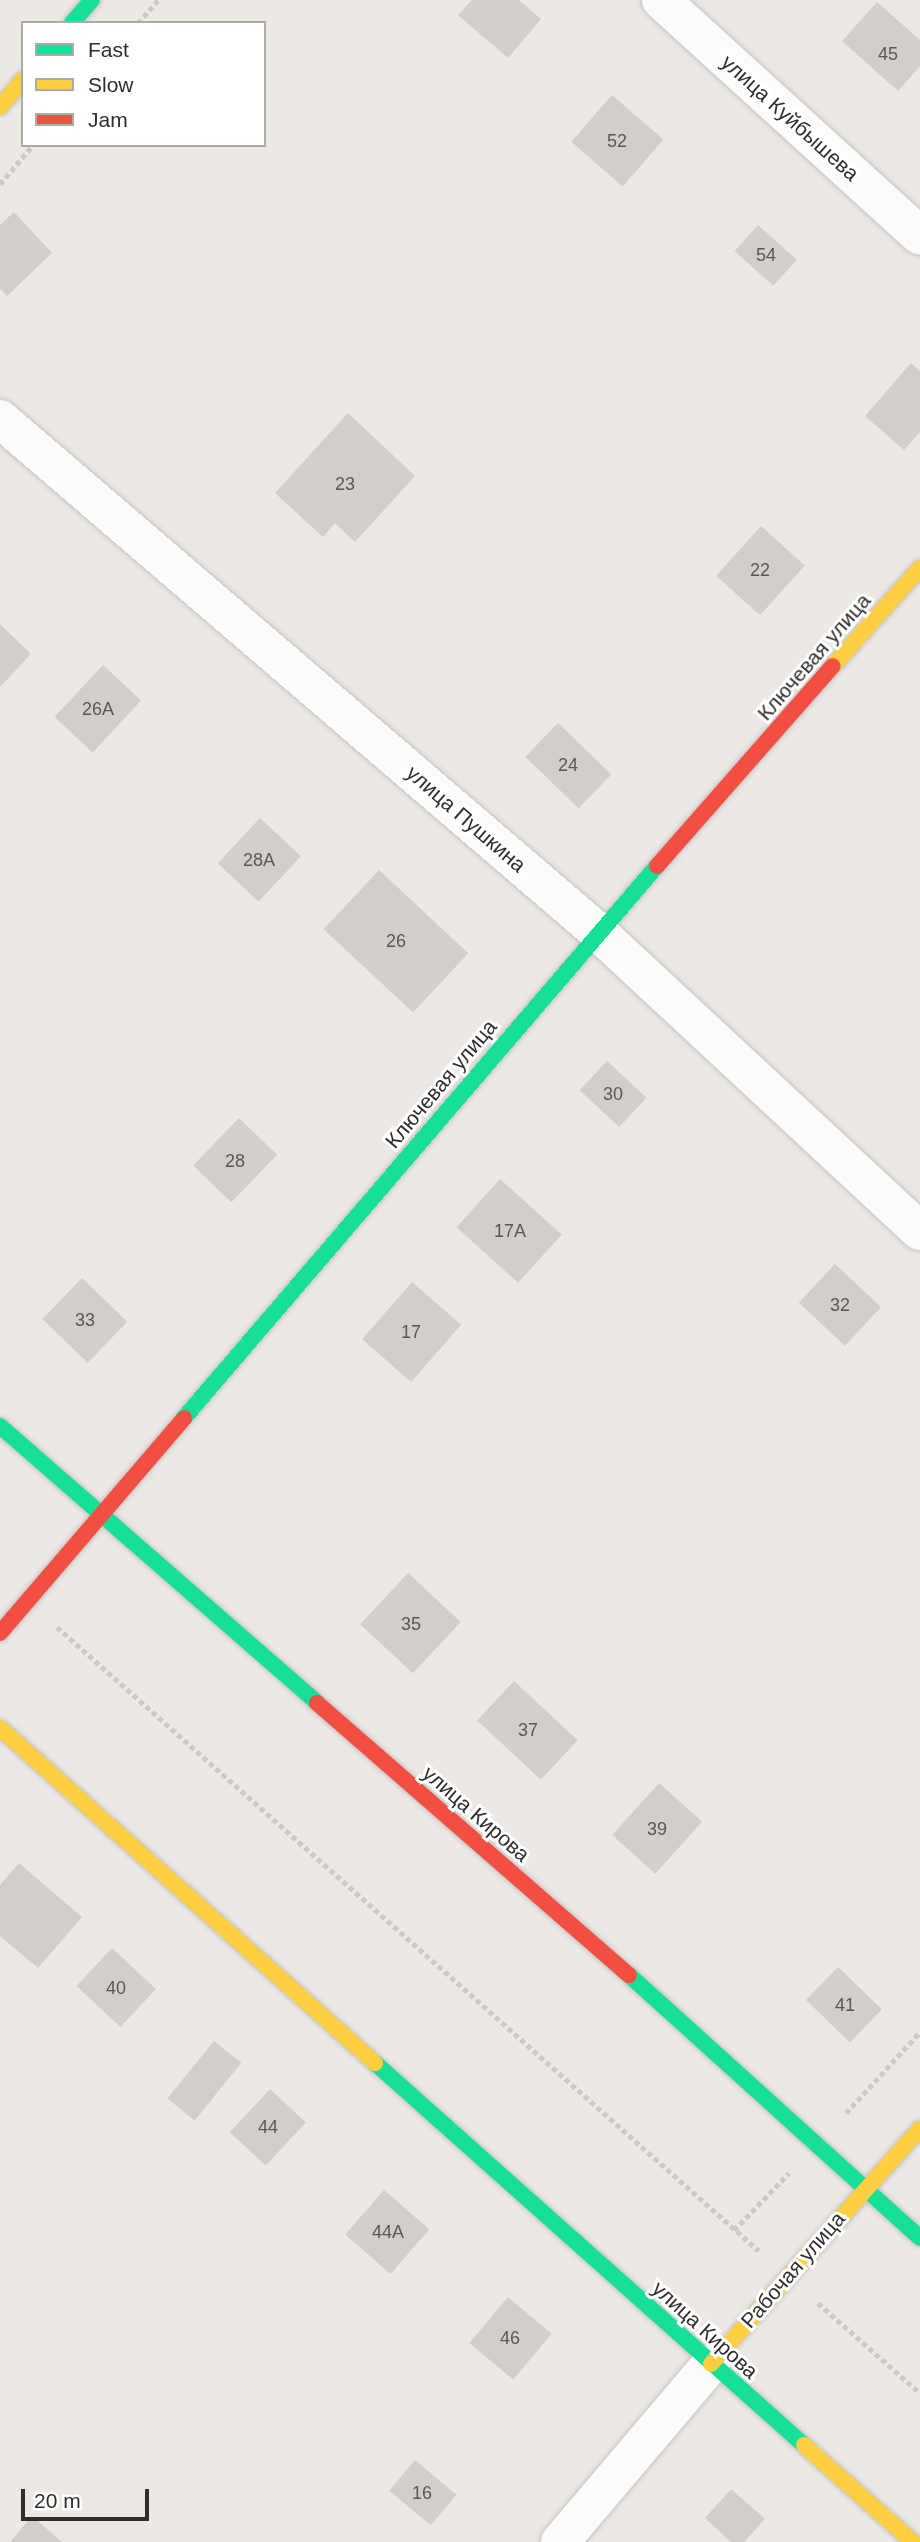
<!DOCTYPE html>
<meta charset="utf-8">
<style>
body{margin:0}
#map{position:relative;width:920px;height:2542px;overflow:hidden;background:#ece8e4;font-family:Arial,sans-serif}
div>[style]{position:absolute}
.building>*{inset:0;background:#d1cecb;transform-origin:0 0}
.path>*{height:4.5px;margin-top:-2.25px;transform-origin:0;background:repeating-linear-gradient(90deg,#c9c9c8 0 5px,transparent 0 8.5px)}
.roads{filter:drop-shadow(0 0 2px #c5c4c5) drop-shadow(0 0 2px #c5c4c5)}
.street>*{height:38px;margin:-19px;padding:0 19px;transform-origin:19px;border-radius:19px;background:#fcfcfb}
.fast>*{height:16px;margin:-8px;padding:0 8px;transform-origin:8px;border-radius:8px;background:#16e098}
.slow>*{height:16px;margin:-8px;padding:0 8px;transform-origin:8px;border-radius:8px;background:#ffcf43}
.jam>*{height:16px;margin:-8px;padding:0 8px;transform-origin:8px;border-radius:8px;background:#f24e42}
span{translate:-50% -50%;white-space:nowrap;text-align:center;line-height:1.15;-webkit-text-stroke:6px #fff;paint-order:stroke}
.number-label{font-size:18px;color:#585857}
.number-label span{-webkit-text-stroke-width:0}
.street-label{font-size:21px;color:#2e2e2e}
.legend{position:absolute;left:21px;top:21px;width:245px;height:126px;box-sizing:border-box;background:#fff;border:2px solid #ababab;margin:0;padding:9px 12px;list-style:none;font-size:21px;color:#2e2e2e}
.legend li{display:flex;align-items:center;gap:14px;height:35px}
.legend b{width:35px;border:2px solid #ababab}
.scale{position:absolute;left:21px;top:2489px;width:128px;height:32px;box-sizing:border-box;border:4px solid #2e2e2e;border-top:0;padding-left:9px;font-size:21px;line-height:24px;white-space:nowrap;color:#2e2e2e;-webkit-text-stroke:5px #fff;paint-order:stroke}
</style>
<div id="map">
<div class="building">
<i style="clip-path:polygon(472px 0,519px 0,541px 19px,508px 58px,458px 15px)"></i>
<i style="clip-path:polygon(877px 2px,920px 40px,920px 66px,898px 91px,842px 41px)"></i>
<i style="left:612px;top:95px;width:68px;height:62px;rotate:41deg"></i>
<i style="clip-path:polygon(14px 212px,52px 253px,7px 296px,0 289px,0 225px)"></i>
<i style="left:758px;top:225px;width:52px;height:35px;rotate:42deg"></i>
<i style="clip-path:polygon(911px 363px,920px 371px,920px 432px,904px 450px,865px 416px)"></i>
<i style="clip-path:polygon(348px 413px,415px 476px,355px 542px,335px 523px,323px 537px,275px 493px)"></i>
<i style="left:761px;top:526px;width:59px;height:67px;rotate:42deg"></i>
<i style="clip-path:polygon(0 624px,31px 654px,0 687px)"></i>
<i style="left:103px;top:665px;width:52px;height:71px;rotate:43deg"></i>
<i style="left:558px;top:723px;width:74px;height:47px;rotate:44deg"></i>
<i style="left:260px;top:818px;width:56px;height:62px;rotate:43deg"></i>
<i style="left:379px;top:870px;width:122px;height:81px;rotate:43deg"></i>
<i style="left:607px;top:1061px;width:54px;height:40px;rotate:43deg"></i>
<i style="left:239px;top:1118px;width:53px;height:66px;rotate:44deg"></i>
<i style="left:500px;top:1179px;width:83px;height:65px;rotate:42deg"></i>
<i style="left:835px;top:1264px;width:63px;height:53px;rotate:43deg"></i>
<i style="left:82px;top:1278px;width:63px;height:57px;rotate:44deg"></i>
<i style="left:412px;top:1282px;width:65px;height:76px;rotate:41deg"></i>
<i style="left:408px;top:1573px;width:72px;height:70px;rotate:43deg"></i>
<i style="left:514px;top:1681px;width:87px;height:54px;rotate:43deg"></i>
<i style="left:659px;top:1783px;width:58px;height:70px;rotate:42deg"></i>
<i style="clip-path:polygon(19px 1863px,82px 1917px,38px 1968px,0 1936px,0 1885px)"></i>
<i style="left:112px;top:1948px;width:60px;height:52px;rotate:43deg"></i>
<i style="left:838px;top:1967px;width:61px;height:46px;rotate:44deg"></i>
<i style="left:214px;top:2041px;width:35px;height:74px;rotate:39deg"></i>
<i style="left:270px;top:2089px;width:49px;height:59px;rotate:43deg"></i>
<i style="left:384px;top:2190px;width:60px;height:59px;rotate:41deg"></i>
<i style="left:508px;top:2297px;width:57px;height:60px;rotate:40deg"></i>
<i style="left:415px;top:2460px;width:54px;height:40px;rotate:40deg"></i>
<i style="clip-path:polygon(731px 2489px,765px 2519px,744px 2542px,731px 2542px,705px 2518px)"></i>
<i style="clip-path:polygon(32px 2516px,62px 2542px,10px 2542px)"></i>
</div>
<div class="path">
<i style="left:138px;top:23px;width:30px;rotate:-49deg"></i>
<i style="left:0;top:184px;width:51px;rotate:-49.8deg"></i>
<i style="left:57px;top:1627px;width:939px;rotate:41.63deg"></i>
<i style="left:846px;top:2113px;width:110px;rotate:-47.6deg"></i>
<i style="left:734px;top:2230px;width:79px;rotate:-46deg"></i>
<i style="left:818px;top:2303px;width:136px;rotate:41.4deg"></i>
</div>
<div class="roads">
<div class="street">
<i style="left:661px;top:0;width:350px;rotate:42.3deg"></i>
<i style="left:0;top:419px;width:788px;rotate:40.62deg"></i>
<i style="left:598px;top:932px;width:439px;rotate:42.9deg"></i>
<i style="left:560px;top:2542px;width:233px;rotate:-49.7deg"></i>
</div>
<div class="fast">
<i style="left:72px;top:23px;width:30px;rotate:-49deg"></i>
<i style="left:184px;top:1418px;width:727px;rotate:-49.41deg"></i>
<i style="left:0;top:1426px;width:421px;rotate:41.1deg"></i>
<i style="left:629px;top:1975px;width:392px;rotate:42.1deg"></i>
<i style="left:375px;top:2063px;width:574px;rotate:41.68deg"></i>
</div>
<div class="slow">
<i style="left:0;top:107px;width:35px;rotate:-50deg"></i>
<i style="left:833px;top:666px;width:131px;rotate:-48.4deg"></i>
<i style="left:0;top:1728px;width:503px;rotate:41.78deg"></i>
<i style="left:711px;top:2364px;width:314px;rotate:-48.4deg"></i>
<i style="left:804px;top:2445px;width:146px;rotate:41.7deg"></i>
</div>
<div class="jam">
<i style="left:657px;top:866px;width:266px;rotate:-48.7deg"></i>
<i style="left:0;top:1633px;width:283px;rotate:-49.4deg"></i>
<i style="left:317px;top:1703px;width:414px;rotate:41.1deg"></i>
</div>
</div>
<div class="number-label">
<span style="left:888px;top:54px">45</span>
<span style="left:617px;top:141px">52</span>
<span style="left:766px;top:255px">54</span>
<span style="left:345px;top:484px">23</span>
<span style="left:760px;top:570px">22</span>
<span style="left:98px;top:709px">26А</span>
<span style="left:568px;top:765px">24</span>
<span style="left:259px;top:860px">28А</span>
<span style="left:396px;top:941px">26</span>
<span style="left:613px;top:1094px">30</span>
<span style="left:235px;top:1161px">28</span>
<span style="left:510px;top:1231px">17А</span>
<span style="left:840px;top:1305px">32</span>
<span style="left:85px;top:1320px">33</span>
<span style="left:411px;top:1332px">17</span>
<span style="left:411px;top:1624px">35</span>
<span style="left:528px;top:1730px">37</span>
<span style="left:657px;top:1829px">39</span>
<span style="left:116px;top:1988px">40</span>
<span style="left:845px;top:2005px">41</span>
<span style="left:268px;top:2127px">44</span>
<span style="left:388px;top:2232px">44А</span>
<span style="left:510px;top:2338px">46</span>
<span style="left:422px;top:2493px">16</span>
</div>
<div class="street-label">
<span style="left:790px;top:118px;rotate:42deg">улица Куйбышева</span>
<span style="left:814px;top:657px;rotate:-49deg">Ключевая улица</span>
<span style="left:466px;top:819px;rotate:41deg">улица Пушкина</span>
<span style="left:441px;top:1084px;rotate:-50deg">Ключевая улица</span>
<span style="left:476px;top:1814px;rotate:41deg">улица Кирова</span>
<span style="left:793px;top:2270px;rotate:-49deg">Рабочая улица</span>
<span style="left:705px;top:2330px;rotate:42deg">улица Кирова</span>
</div>
<ul class="legend">
<li><b style="height:9px;background:#16e098"></b>Fast</li>
<li><b style="height:9px;background:#ffcf43"></b>Slow</li>
<li><b style="height:9px;background:#f24e42"></b>Jam</li>
</ul>
<div class="scale">20 m</div>
</div>
